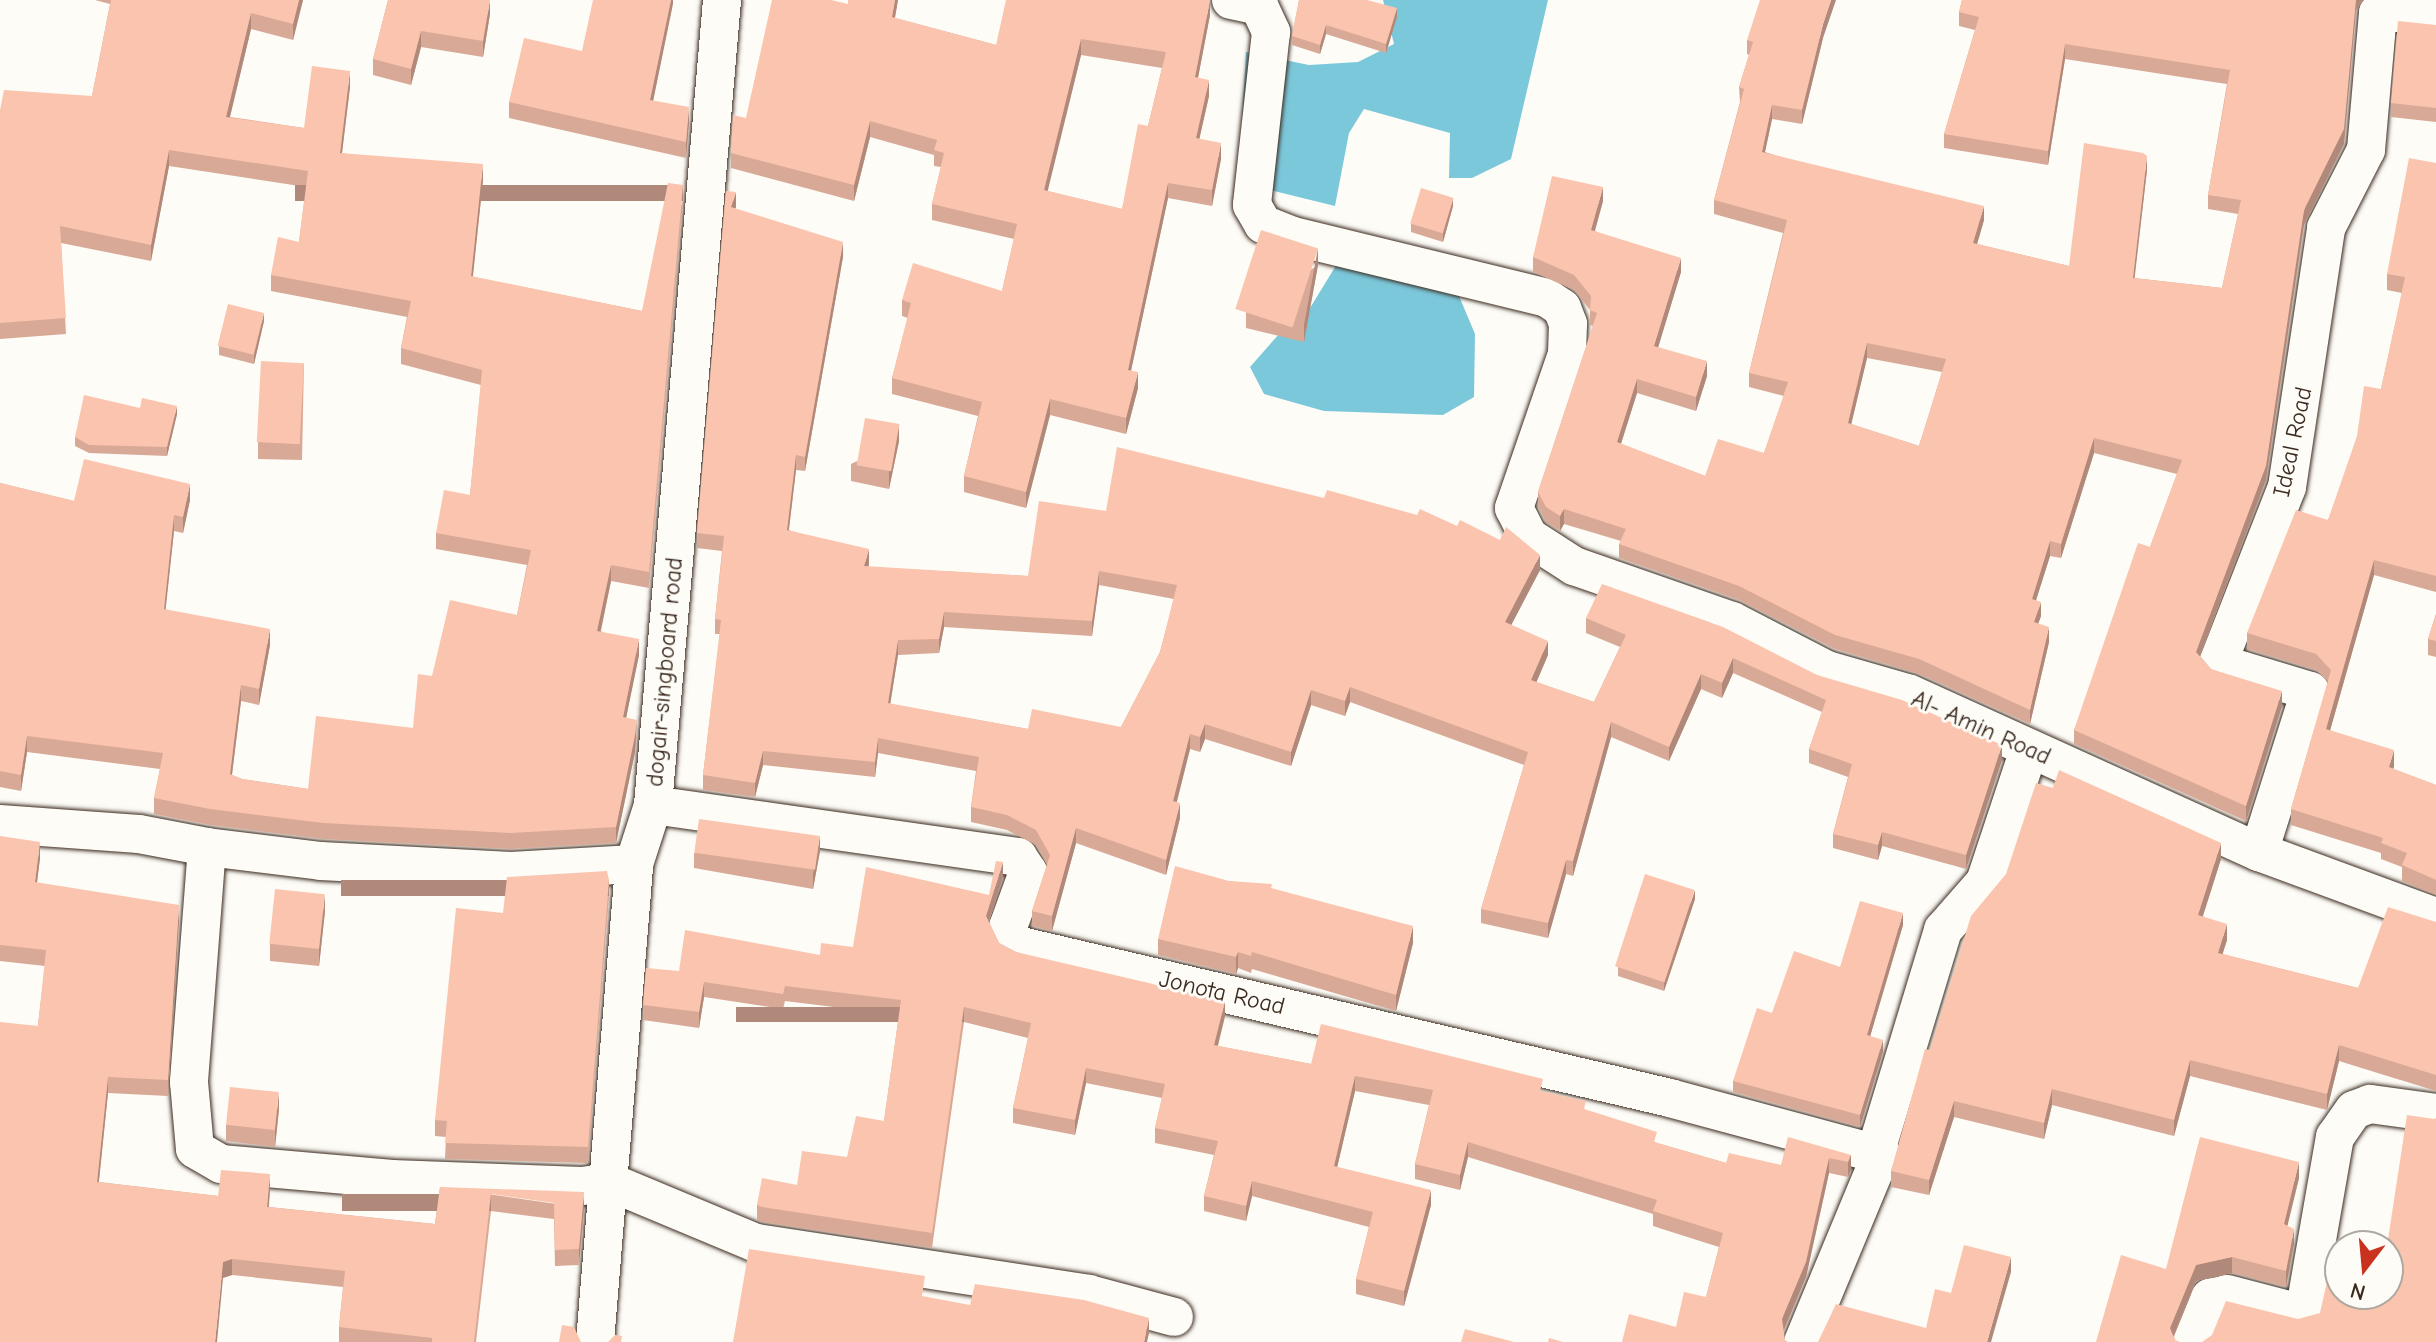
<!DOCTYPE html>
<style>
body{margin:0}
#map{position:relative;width:2436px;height:1342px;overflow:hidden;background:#fdfcf7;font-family:"Comic Neue",sans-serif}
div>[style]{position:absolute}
.water>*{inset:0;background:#7cc8db}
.roads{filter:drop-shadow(0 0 2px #3b2a1e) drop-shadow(0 0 2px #3b2a1e)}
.minor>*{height:38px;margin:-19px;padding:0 19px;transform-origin:19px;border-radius:19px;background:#fdfcf7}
.wall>*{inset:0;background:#d8a996}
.shaded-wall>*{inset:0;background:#b0897a;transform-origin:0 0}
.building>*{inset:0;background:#fbc4ae;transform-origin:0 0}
span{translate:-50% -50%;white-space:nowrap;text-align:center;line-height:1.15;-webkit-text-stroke:6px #fdfcf7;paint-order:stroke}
.street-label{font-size:24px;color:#3b2a1e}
.north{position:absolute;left:2324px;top:1230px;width:80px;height:80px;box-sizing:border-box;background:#fdfcf7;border:2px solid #afa8a0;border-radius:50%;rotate:196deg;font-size:22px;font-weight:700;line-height:32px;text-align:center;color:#3b2a1e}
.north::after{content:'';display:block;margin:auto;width:28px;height:36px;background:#c8321e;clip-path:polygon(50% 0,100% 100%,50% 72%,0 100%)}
</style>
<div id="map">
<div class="water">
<i style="clip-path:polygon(1383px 0,1548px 0,1511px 159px,1472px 178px,1449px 178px,1450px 133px,1364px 109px,1349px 133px,1335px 206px,1270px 190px,1238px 190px,1246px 52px,1309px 65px,1358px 62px,1394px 44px)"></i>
<i style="clip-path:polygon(1343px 254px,1459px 296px,1475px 334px,1474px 397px,1443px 415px,1324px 411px,1264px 394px,1250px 367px,1279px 334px,1307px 313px)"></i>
</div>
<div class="roads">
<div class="minor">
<i style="left:1231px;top:0;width:29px;rotate:12deg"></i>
<i style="left:1259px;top:6px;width:29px;rotate:65deg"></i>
<i style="left:1271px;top:32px;width:174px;rotate:96.3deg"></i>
<i style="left:1252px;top:205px;width:22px;rotate:60deg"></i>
<i style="left:1263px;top:224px;width:32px;rotate:22deg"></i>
<i style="left:1293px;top:236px;width:261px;rotate:13.7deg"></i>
<i style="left:1547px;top:298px;width:18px;rotate:34deg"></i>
<i style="left:1562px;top:308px;width:17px;rotate:69deg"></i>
<i style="left:1568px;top:324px;width:30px;rotate:92deg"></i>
<i style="left:1567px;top:354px;width:163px;rotate:109deg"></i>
<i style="left:1514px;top:508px;width:33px;rotate:63deg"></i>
<i style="left:1529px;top:537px;width:54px;rotate:32.8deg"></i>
<i style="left:1574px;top:566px;width:167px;rotate:19.2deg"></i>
<i style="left:1732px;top:621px;width:107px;rotate:27.3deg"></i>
<i style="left:1827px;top:670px;width:86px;rotate:16.1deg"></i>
<i style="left:1910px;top:694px;width:383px;rotate:24.4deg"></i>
<i style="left:2259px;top:852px;width:189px;rotate:20.2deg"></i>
<i style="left:653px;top:805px;width:369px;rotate:8.1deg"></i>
<i style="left:1018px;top:857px;width:18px;rotate:56deg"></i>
<i style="left:1028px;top:872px;width:59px;rotate:110deg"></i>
<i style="left:1008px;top:927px;width:13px;rotate:77deg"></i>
<i style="left:1011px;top:940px;width:12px;rotate:31deg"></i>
<i style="left:1021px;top:946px;width:667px;rotate:13.18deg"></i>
<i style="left:1670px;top:1098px;width:219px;rotate:15.1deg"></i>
<i style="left:0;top:824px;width:139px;rotate:4.1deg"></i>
<i style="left:139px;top:834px;width:69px;rotate:10.8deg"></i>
<i style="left:207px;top:847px;width:236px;rotate:94.4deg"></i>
<i style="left:189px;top:1082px;width:67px;rotate:84.9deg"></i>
<i style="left:195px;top:1149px;width:30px;rotate:30deg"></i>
<i style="left:221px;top:1164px;width:172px;rotate:5deg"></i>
<i style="left:392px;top:1179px;width:190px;rotate:2.1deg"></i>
<i style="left:582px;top:1186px;width:28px;rotate:-8deg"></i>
<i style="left:610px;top:1182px;width:158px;rotate:22.7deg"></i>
<i style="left:756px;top:1243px;width:337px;rotate:8.7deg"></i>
<i style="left:1089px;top:1294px;width:88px;rotate:15.1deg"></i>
<i style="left:207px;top:847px;width:115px;rotate:7deg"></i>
<i style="left:321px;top:861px;width:190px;rotate:3deg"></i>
<i style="left:511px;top:871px;width:123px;rotate:-3.3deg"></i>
<i style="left:2259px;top:852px;width:169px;rotate:-72.4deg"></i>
<i style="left:2310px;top:691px;width:96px;rotate:-163.1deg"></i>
<i style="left:2218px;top:663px;width:189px;rotate:-68.6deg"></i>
<i style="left:2287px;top:487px;width:262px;rotate:-81.4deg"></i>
<i style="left:2326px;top:228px;width:88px;rotate:-62.9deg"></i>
<i style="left:2366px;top:150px;width:138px;rotate:-85deg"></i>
<i style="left:2378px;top:13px;width:58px"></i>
<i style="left:595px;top:1342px;width:480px;rotate:-85.3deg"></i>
<i style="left:634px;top:864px;width:62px;rotate:-72.1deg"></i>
<i style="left:653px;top:805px;width:808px;rotate:-85.1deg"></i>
<i style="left:1803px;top:1342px;width:203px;rotate:-67.4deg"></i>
<i style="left:1881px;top:1155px;width:11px;rotate:-105deg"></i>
<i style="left:1878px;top:1144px;width:224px;rotate:-73.1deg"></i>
<i style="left:1943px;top:930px;width:64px;rotate:-48.8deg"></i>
<i style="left:1985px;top:882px;width:139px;rotate:-71.6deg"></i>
<i style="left:2192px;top:1342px;width:48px;rotate:-67.8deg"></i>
<i style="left:2210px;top:1298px;width:17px;rotate:-13deg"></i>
<i style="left:2227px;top:1294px;width:80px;rotate:14.6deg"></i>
<i style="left:2304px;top:1314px;width:180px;rotate:-80.1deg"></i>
<i style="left:2335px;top:1137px;width:33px;rotate:-55deg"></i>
<i style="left:2354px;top:1110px;width:17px;rotate:-21deg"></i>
<i style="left:2370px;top:1104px;width:67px;rotate:7.8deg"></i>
</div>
</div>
<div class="wall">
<i style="clip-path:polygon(95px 0,303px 0,293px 40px,251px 29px,230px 117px,304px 128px,350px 87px,342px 153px,483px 180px,473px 277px,642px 311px,683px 201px,649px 588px,611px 581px,601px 631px,639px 655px,626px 718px,637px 736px,635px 752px,616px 843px,511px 849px,323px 839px,210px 825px,154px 814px,154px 798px,160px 769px,27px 752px,21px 791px,0 787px,0 483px,74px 501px,190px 500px,183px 533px,174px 531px,165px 609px,270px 645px,259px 705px,241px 701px,232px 775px,242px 779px,308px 789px,413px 728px,432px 676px,517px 615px,527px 565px,436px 549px,436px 533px,470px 495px,481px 385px,401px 364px,401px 348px,407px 317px,271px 291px,271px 275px,299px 242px,306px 187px,169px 166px,151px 261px,61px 243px,66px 334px,0 339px,0 110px,92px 96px,110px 4px)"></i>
<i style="clip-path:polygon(388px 0,490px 14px,483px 57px,421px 47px,411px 85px,373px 75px,373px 59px)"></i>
<i style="clip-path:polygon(673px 0,653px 101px,689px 123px,686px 158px,509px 118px,509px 102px,582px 51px)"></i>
<i style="clip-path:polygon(evenodd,898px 0,895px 18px,996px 45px,1210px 15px,1198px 78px,1209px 96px,1199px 139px,1221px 159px,1212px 206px,1168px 198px,1131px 370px,1138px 388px,1126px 434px,1050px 415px,1026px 508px,964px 492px,964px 476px,978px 416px,892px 394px,892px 378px,908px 318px,902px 316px,902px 300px,1002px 291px,1014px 239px,932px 220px,932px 204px,941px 167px,934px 166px,934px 155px,870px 137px,854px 201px,731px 168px,731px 153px,746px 118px,848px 4px,898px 0,1081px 55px,1162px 68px,1148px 126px,1122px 209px,1047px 191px,1081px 55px)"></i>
<i style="clip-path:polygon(1299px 0,1397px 17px,1386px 53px,1326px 34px,1320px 54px,1292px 45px,1292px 36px)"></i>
<i style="clip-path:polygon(evenodd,1962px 0,2364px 0,2356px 10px,2344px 144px,2304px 225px,2266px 480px,2200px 656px,2211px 669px,2282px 706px,2246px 821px,2074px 744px,2074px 730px,2150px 547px,2177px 474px,2094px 453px,2061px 558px,2050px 556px,2036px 600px,2041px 616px,2038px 623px,2049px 642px,2030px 724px,1919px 674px,1835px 649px,1739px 600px,1619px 558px,1619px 544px,1621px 541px,1564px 524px,1560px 531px,1546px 522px,1538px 506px,1538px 492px,1593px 326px,1590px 325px,1590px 310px,1574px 290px,1533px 272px,1533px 257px,1603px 201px,1595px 231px,1681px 272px,1658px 347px,1707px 376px,1696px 411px,1637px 393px,1621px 444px,1705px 476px,1764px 453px,1784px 396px,1749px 387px,1749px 373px,1783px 233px,1714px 214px,1714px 200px,1740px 102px,1739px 87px,1749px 55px,1747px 54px,1747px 40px,1823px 38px,1802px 124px,1772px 119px,1765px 152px,1984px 220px,1977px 244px,2069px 266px,2147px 170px,2134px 278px,2222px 288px,2238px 214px,2208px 209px,2208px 195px,2227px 84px,2065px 59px,2048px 165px,1944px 148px,1944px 134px,1975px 30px,1959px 26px,1959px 12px,1962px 0,1867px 358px,1942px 372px,1919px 446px,1851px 424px,1867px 358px)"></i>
<i style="clip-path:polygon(2436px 25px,2436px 122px,2391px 117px,2391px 103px)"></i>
<i style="clip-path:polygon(2436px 163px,2436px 592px,2374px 575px,2330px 730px,2394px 766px,2393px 769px,2436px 785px,2436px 895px,2402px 881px,2402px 867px,2381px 859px,2381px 853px,2291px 825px,2291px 809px,2328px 682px,2316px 670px,2247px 649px,2247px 633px,2328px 520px,2381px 389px,2402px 293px,2387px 290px,2387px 274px)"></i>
<i style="clip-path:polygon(evenodd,726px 191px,736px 207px,735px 209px,843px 257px,805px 471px,796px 470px,789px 530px,869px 564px,868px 567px,1028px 576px,1106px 511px,1540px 570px,1511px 625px,1548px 655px,1536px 682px,1594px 702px,1620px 647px,1586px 633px,1586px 618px,1817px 675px,2002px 760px,1966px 869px,1882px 846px,1878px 860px,1833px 848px,1833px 834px,1848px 777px,1809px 763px,1809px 749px,1822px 712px,1733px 673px,1722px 698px,1701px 689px,1669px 761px,1611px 737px,1573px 876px,1566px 874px,1548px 938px,1481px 923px,1481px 909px,1524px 765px,1350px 702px,1345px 716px,1311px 705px,1291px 766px,1205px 739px,1200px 752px,1190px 749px,1177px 802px,1180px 818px,1166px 875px,1076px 843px,1052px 931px,1032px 926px,1032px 911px,1047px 865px,1036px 845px,1007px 830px,971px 822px,971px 807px,976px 771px,878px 753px,875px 777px,763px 765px,755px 797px,703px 790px,703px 775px,720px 634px,715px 634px,715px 619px,722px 551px,697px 548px,697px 533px,726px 191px,1099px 585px,1174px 599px,1160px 652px,1121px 727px,1028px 729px,890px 704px,898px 655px,939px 653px,944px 627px,1092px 636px,1099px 585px)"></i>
<i style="clip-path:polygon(1453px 206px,1443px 242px,1411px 232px,1411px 224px)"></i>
<i style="clip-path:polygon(1318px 265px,1304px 342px,1246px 328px,1246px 312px)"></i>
<i style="clip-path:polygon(264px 321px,254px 364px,219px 355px,219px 346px)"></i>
<i style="clip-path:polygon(304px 363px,302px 460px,258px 459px,258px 442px)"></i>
<i style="clip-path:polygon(140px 408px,177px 414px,167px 456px,89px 453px,75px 446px,75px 437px)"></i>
<i style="clip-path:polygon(899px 441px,889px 489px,851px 481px,851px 464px)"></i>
<i style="clip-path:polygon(2436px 614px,2436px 657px,2428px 655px,2428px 639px)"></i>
<i style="clip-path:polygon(0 836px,40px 858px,37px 883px,179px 921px,168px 1096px,108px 1093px,99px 1182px,218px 1196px,270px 1190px,269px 1207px,435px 1224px,440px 1187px,584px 1208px,579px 1265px,555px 1266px,554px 1219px,491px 1211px,476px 1342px,339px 1342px,339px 1327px,343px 1287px,232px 1275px,0 1342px,45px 966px,0 961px)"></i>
<i style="clip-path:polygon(820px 851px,813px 889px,694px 868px,694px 853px)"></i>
<i style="clip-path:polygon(2221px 859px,2203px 916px,2227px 940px,2222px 954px,2358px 988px,2436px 922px,2436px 1091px,2339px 1061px,2327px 1110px,2190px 1076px,2174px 1136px,2052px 1105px,2044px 1139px,1954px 1117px,1929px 1195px,1891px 1187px,1891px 1171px,1930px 1050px)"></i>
<i style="clip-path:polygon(1003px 877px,989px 922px,999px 943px,1016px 952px,1225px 1016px,1218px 1046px,1311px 1064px,1543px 1092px,1586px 1110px,1657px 1143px,1726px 1163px,1781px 1165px,1851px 1155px,1851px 1170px,1848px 1177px,1829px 1173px,1806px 1277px,1784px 1331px,1676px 1327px,1706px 1297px,1719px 1247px,1653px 1226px,1653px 1214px,1468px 1157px,1460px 1190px,1415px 1179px,1415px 1164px,1429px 1105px,1355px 1091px,1337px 1167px,1431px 1205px,1404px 1306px,1356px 1294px,1356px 1279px,1369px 1227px,1252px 1196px,1246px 1221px,1204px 1211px,1204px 1196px,1214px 1155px,1155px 1143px,1155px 1128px,1162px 1098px,1086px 1083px,1075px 1135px,1013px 1123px,1013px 1108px,1028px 1038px,964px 1022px,932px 1248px,762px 1222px,757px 1220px,757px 1205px,797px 1185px,847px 1157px,884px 1121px,899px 1015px,785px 1001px,783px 1009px,704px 997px,699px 1028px,643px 1020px,643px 1005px,679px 971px,820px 955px,853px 947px,989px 895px)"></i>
<i style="clip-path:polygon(1229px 881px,1272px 889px,1413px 943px,1396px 1011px,1252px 969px,1251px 973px,1238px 968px,1236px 974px,1158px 955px,1158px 939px)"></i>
<i style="clip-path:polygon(609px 896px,588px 1163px,445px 1159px,446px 1137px,435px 1136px,435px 1120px,503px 913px)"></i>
<i style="clip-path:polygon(1695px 899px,1664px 991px,1618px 976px,1618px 967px)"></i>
<i style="clip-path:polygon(325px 911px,319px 966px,270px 961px,270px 944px)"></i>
<i style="clip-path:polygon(1903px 925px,1870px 1036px,1883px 1052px,1860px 1127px,1733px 1092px,1733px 1081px,1772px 1013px)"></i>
<i style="clip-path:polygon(279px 1109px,275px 1147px,226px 1141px,226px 1125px)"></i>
<i style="clip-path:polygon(2299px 1178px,2287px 1226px,2294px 1244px,2286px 1287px,2232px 1273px,2196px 1281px,2174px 1336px,2175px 1340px,2096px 1342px,2166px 1269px)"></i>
</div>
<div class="shaded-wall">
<i style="clip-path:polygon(299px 0,303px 0,293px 40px,293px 24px)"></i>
<i style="clip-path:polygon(490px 0,490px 14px,483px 57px,483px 41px)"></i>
<i style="clip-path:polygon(671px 0,673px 0,673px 4px,650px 116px,650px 100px)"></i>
<i style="clip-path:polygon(895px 0,898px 0,892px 33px,892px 17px)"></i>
<i style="clip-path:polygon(1210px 0,1210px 15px,1195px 93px,1195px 77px)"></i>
<i style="clip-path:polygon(1831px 0,1836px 0,1823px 38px,1802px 124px,1802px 110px,1823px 24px)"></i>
<i style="clip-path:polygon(2356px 0,2364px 0,2356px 10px,2344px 144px,2304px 225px,2266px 480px,2196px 666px,2196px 652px)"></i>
<i style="clip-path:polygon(1397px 8px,1397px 17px,1386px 53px,1386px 44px)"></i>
<i style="clip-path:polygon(251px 13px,251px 29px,226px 133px,226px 117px)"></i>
<i style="clip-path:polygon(1326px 25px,1326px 34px,1320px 54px,1320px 45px)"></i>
<i style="clip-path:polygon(421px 31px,421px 47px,411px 85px,411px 69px)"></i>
<i style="clip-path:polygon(1081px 39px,1081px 55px,1044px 206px,1044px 190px)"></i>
<i style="clip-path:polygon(2065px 44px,2065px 59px,2048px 165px,2048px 151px)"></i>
<i style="clip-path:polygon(350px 71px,350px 87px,340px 169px,340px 153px)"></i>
<i style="clip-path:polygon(1209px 80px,1209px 96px,1196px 154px,1196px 138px)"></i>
<i style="clip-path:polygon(1772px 105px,1772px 119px,1762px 166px,1762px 152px)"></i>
<i style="clip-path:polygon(689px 107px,689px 123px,686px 158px,686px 142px)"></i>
<i style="clip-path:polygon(870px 121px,870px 137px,854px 201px,854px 185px)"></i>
<i style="clip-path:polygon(1221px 143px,1221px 159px,1212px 206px,1212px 190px)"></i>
<i style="clip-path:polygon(169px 150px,169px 166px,151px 261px,151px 245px)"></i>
<i style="clip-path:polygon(2147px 156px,2147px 170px,2133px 292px,2133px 278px)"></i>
<i style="clip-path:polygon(483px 164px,483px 180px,471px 292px,471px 276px)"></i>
<i style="clip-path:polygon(1168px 183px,1168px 198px,1128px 385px,1128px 370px)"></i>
<i style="left:683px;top:185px;width:16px;height:388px;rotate:90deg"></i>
<i style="clip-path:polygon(1603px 187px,1603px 201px,1591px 244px,1591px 230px)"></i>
<i style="clip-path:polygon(736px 192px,736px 207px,731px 222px,731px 207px)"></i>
<i style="clip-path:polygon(1453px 198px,1453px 206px,1443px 242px,1443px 233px)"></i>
<i style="clip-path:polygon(1984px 206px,1984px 220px,1973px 258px,1973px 243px)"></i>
<i style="clip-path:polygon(843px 242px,843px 257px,805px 471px,805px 457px)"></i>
<i style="clip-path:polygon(1318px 248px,1318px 265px,1304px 342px,1304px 325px)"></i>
<i style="clip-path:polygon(1681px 258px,1681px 272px,1654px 361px,1654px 346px)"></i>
<i style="clip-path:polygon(264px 313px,264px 321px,254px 364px,254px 355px)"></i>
<i style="clip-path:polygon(1867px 343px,1867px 358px,1848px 438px,1848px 423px)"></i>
<i style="clip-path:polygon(1707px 361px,1707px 376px,1696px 411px,1696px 397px)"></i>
<i style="clip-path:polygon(1138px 372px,1138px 388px,1126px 434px,1126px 418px)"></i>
<i style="clip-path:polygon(1637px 379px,1637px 393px,1617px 456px,1617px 442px)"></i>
<i style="clip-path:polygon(1050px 399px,1050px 415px,1026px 508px,1026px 492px)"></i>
<i style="clip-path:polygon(177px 406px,177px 414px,167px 456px,167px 447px)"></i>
<i style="clip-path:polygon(899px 424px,899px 441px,889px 489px,889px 472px)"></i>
<i style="clip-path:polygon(2094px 438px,2094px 453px,2061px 558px,2061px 544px)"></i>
<i style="clip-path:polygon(796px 455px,796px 470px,787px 544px,787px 530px)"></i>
<i style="clip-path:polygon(190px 484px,190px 500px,183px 533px,183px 517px)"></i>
<i style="clip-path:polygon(1564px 509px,1564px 524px,1560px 531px,1560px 516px)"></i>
<i style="clip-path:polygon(174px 515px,174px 531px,164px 625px,164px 609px)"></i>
<i style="clip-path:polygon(2050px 541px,2050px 556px,2032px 613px,2032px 599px)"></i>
<i style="clip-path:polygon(869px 549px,869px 564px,864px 581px,864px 566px)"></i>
<i style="clip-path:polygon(1540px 555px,1540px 570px,1505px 637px,1505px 622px)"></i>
<i style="clip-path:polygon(2374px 560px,2374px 575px,2326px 745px,2326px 729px)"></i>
<i style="clip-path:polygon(611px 565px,611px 581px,597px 647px,597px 631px)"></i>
<i style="clip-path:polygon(1099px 571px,1099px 585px,1092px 636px,1092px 621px)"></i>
<i style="clip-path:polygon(2041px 602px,2041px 616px,2034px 636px,2034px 622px)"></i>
<i style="clip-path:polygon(944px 612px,944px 627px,939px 653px,939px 639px)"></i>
<i style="clip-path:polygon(2049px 627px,2049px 642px,2030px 724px,2030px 710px)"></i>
<i style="clip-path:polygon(270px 629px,270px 645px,259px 705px,259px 689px)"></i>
<i style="clip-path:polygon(639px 639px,639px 655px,623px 733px,623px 717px)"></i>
<i style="clip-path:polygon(898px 640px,898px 655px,888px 718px,888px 703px)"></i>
<i style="clip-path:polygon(1548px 641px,1548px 655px,1531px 695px,1531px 680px)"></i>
<i style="clip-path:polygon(1733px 658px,1733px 673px,1722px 698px,1722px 683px)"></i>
<i style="clip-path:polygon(1701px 674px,1701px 689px,1669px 761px,1669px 747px)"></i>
<i style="clip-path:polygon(241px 685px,241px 701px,230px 790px,230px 774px)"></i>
<i style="clip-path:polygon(1350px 687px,1350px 702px,1345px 716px,1345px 701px)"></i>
<i style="clip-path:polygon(1311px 690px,1311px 705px,1291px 766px,1291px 752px)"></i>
<i style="clip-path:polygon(2282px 691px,2282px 706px,2246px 821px,2246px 806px)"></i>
<i style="clip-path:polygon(637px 720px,635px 752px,616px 843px,616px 827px)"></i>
<i style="clip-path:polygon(1611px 722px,1611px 737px,1573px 876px,1573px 861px)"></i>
<i style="clip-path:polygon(1205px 724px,1205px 739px,1200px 752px,1200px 737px)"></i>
<i style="clip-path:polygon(1190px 734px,1190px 749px,1173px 816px,1173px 801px)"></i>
<i style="clip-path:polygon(27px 736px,27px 752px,21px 791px,21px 775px)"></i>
<i style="clip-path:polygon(878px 738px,878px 753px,875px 777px,875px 762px)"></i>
<i style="clip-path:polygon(2002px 745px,2002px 760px,1966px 869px,1966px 855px)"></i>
<i style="clip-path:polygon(2394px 750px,2394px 766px,2389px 783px,2389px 767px)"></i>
<i style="clip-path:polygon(763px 751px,763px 765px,755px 797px,755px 783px)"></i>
<i style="clip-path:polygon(1180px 803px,1180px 818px,1166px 875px,1166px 860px)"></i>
<i style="clip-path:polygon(1076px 828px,1076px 843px,1052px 931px,1052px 916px)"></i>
<i style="clip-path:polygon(1882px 832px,1882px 846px,1878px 860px,1878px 845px)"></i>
<i style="clip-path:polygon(820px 836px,820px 851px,813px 889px,813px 874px)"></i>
<i style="clip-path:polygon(40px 842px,40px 858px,35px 898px,35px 882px)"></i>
<i style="clip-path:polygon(2221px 843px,2221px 859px,2198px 931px,2198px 915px)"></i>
<i style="clip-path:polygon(1566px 860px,1566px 874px,1548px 938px,1548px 923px)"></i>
<i style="clip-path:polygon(1003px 862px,1003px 877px,986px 931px,986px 916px)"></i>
<i style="left:609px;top:880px;width:16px;height:268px;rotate:90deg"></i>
<i style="clip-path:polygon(1695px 890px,1695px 899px,1664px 991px,1664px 983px)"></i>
<i style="clip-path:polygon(325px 894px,325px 911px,319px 966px,319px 949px)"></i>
<i style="clip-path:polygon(179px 905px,179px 921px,168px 1096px,168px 1080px)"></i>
<i style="clip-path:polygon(1903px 913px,1903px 925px,1867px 1047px,1867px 1035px)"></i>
<i style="clip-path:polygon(2227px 924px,2227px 940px,2218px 969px,2218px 953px)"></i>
<i style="clip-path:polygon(1413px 926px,1413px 943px,1396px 1011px,1396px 995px)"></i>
<i style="clip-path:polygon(1238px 952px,1238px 968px,1236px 974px,1236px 957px)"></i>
<i style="clip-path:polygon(704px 982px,704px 997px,699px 1028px,699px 1012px)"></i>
<i style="clip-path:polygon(1225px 1001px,1225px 1016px,1214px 1060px,1214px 1045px)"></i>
<i style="left:964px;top:1007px;width:15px;height:228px;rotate:90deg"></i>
<i style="clip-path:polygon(1883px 1040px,1883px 1052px,1860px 1127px,1860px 1115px)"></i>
<i style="clip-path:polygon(2339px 1045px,2339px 1061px,2327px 1110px,2327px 1094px)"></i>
<i style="clip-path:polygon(2190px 1060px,2190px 1076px,2174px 1136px,2174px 1120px)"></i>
<i style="clip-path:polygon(1086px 1068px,1086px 1083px,1075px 1135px,1075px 1120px)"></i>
<i style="clip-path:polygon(1355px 1076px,1355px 1091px,1334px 1181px,1334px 1166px)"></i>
<i style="clip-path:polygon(108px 1077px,108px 1093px,97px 1198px,97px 1182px)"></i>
<i style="clip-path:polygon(2052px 1089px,2052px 1105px,2044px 1139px,2044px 1123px)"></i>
<i style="clip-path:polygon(279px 1092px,279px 1109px,275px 1147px,275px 1130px)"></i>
<i style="clip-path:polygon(1954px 1101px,1954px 1117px,1929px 1195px,1929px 1180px)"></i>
<i style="clip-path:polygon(1468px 1142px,1468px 1157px,1460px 1190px,1460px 1175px)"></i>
<i style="clip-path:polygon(1851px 1155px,1851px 1170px,1848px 1177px,1848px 1162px)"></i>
<i style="clip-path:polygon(1829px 1158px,1829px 1173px,1806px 1277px,1782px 1334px,1782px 1319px)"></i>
<i style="clip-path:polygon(2299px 1162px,2299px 1178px,2284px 1240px,2284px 1224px)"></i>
<i style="clip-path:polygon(270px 1174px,270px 1190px,267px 1223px,267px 1207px)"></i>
<i style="clip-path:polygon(1252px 1181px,1252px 1196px,1246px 1221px,1246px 1206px)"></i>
<i style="clip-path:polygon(1431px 1190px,1431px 1205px,1404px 1306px,1404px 1291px)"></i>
<i style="clip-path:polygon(584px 1192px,584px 1208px,579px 1265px,579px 1249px)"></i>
<i style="left:491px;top:1194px;width:17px;height:149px;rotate:90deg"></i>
<i style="clip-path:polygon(2294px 1229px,2294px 1244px,2286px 1287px,2286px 1271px)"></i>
<i style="clip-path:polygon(2011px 1257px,2011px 1272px,1991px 1342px,1987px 1342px)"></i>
<i style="clip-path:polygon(2232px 1257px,2232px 1273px,2196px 1281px,2171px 1342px,2170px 1328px,2196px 1265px)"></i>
<i style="clip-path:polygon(232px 1259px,232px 1275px,223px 1278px,217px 1342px,215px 1342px,223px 1262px)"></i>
<i style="clip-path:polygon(1149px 1318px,1149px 1333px,1147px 1342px,1144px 1342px)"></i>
</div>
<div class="building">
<i style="clip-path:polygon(111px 0,299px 0,293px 24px,251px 13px,226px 117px,304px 128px,312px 66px,350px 71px,340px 153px,483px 164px,471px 276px,642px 311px,668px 183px,683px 185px,649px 572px,611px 565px,597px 631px,639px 639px,623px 717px,637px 720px,635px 736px,616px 827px,511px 833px,323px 823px,210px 809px,154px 798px,163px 753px,27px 736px,21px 775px,0 771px,0 483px,74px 501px,84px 459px,190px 484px,183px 517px,174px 515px,164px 609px,270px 629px,259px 689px,241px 685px,230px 774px,242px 779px,308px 789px,316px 716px,413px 728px,418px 674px,432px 676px,450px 600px,517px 615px,531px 550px,436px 533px,444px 490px,470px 495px,482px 370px,401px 348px,411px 301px,271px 275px,278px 237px,299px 242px,308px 171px,169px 150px,151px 245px,60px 226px,66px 318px,0 323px,0 110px,4px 90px,92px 96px)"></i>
<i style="clip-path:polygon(388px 0,490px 0,483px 41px,421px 31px,411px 69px,373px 59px)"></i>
<i style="clip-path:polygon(593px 0,671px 0,650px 100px,689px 107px,686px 142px,509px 102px,524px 38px,582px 51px)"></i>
<i style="clip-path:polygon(evenodd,772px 0,831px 0,848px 4px,848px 0,895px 0,892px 17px,996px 45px,1006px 0,1210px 0,1195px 77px,1209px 80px,1196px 138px,1221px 143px,1212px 190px,1168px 183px,1128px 370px,1138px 372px,1126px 418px,1050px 399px,1026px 492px,964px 476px,982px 402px,892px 378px,911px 303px,902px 300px,913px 263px,1002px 291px,1017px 224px,932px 204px,944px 153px,934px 150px,937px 140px,870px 121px,854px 185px,731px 153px,733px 115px,746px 118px,772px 0,1081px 39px,1166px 52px,1148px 126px,1138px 124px,1122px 209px,1044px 190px,1081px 39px)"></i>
<i style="clip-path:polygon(1299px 0,1367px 0,1397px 8px,1386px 44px,1326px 25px,1320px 45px,1292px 36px)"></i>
<i style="clip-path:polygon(evenodd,1760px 0,1831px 0,1823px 24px,1802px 110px,1772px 105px,1762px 152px,1984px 206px,1973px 243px,2069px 266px,2084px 143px,2143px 153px,2147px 156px,2133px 278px,2222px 288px,2241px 200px,2208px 195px,2230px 70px,2065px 44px,2048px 151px,1944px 134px,1979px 17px,1959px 12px,1962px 0,2356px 0,2344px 129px,2304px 210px,2266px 466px,2196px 652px,2211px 669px,2282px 691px,2246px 806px,2074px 730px,2138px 543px,2150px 547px,2182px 460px,2094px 438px,2061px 544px,2050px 541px,2032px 599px,2041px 602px,2034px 622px,2049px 627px,2030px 710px,1919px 659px,1835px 635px,1739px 586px,1619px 544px,1626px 529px,1564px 509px,1560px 516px,1546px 507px,1538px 492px,1597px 313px,1590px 310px,1591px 296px,1574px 275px,1533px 257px,1552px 176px,1603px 187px,1591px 230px,1681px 258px,1654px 346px,1707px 361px,1696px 397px,1637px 379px,1617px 442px,1705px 476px,1718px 439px,1764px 453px,1788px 382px,1749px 373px,1787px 220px,1714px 200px,1744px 89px,1739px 87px,1753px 42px,1747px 40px,1760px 0,1867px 343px,1946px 359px,1919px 446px,1848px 423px,1867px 343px)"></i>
<i style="clip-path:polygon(2398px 21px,2436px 25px,2436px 108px,2391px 103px)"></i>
<i style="clip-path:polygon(2409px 158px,2436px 163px,2436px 576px,2374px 560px,2326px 729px,2394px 750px,2389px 767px,2436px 785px,2436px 880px,2402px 865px,2407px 853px,2381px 843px,2383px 838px,2291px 809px,2331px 670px,2316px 654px,2247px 633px,2296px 510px,2328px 520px,2357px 436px,2364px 386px,2381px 389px,2405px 277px,2387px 274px)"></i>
<i style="left:1421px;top:188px;width:34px;height:37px;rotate:17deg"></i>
<i style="clip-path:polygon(evenodd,726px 191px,736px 192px,731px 207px,843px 242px,805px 457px,796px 455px,787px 530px,869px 549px,864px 566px,1028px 576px,1039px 501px,1106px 511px,1117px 447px,1324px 498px,1327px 490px,1417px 515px,1420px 509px,1457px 526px,1460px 520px,1500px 540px,1506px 527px,1540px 555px,1505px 622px,1548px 641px,1531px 680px,1594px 702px,1626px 635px,1586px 618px,1602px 584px,1723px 627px,1817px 675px,1902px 700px,2002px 745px,1966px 855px,1882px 832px,1878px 845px,1833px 834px,1852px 764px,1809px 749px,1826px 700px,1733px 658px,1722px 683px,1701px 674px,1669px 747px,1611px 722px,1573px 861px,1566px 860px,1548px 923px,1481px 909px,1528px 752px,1350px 687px,1345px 701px,1311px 690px,1291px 752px,1205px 724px,1200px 737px,1190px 734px,1173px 801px,1180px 803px,1166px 860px,1076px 828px,1052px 916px,1032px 911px,1050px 855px,1036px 830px,1007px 815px,971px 807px,979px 757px,878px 738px,875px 762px,763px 751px,755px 783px,703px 775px,721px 620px,715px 619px,724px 536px,697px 533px,726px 191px,1099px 571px,1177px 585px,1160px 652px,1121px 727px,1032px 709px,1028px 729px,888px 703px,898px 640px,939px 639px,944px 612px,1092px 621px,1099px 571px)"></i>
<i style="left:1261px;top:230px;width:60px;height:83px;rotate:18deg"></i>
<i style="left:228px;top:304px;width:37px;height:43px;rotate:14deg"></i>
<i style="left:261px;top:361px;width:43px;height:81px;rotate:3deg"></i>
<i style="clip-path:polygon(84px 395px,140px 408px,142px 398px,177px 406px,167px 447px,89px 445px,75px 437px)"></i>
<i style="left:865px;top:418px;width:35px;height:48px;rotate:10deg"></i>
<i style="clip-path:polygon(2436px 614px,2436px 641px,2428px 639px)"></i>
<i style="clip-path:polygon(2059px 770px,2221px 843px,2198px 915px,2227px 924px,2218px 953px,2358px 988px,2388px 907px,2436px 922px,2436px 1075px,2339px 1045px,2327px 1094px,2190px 1060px,2174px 1120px,2052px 1089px,2044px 1123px,1954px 1101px,1929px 1180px,1891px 1171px,1925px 1049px,1930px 1050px,1971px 916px,2006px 874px,2036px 783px,2053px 788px)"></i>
<i style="left:699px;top:819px;width:122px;height:34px;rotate:8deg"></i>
<i style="clip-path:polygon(0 836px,40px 842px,35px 882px,179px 905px,168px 1080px,108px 1077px,97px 1182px,218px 1196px,221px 1170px,270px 1174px,267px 1207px,435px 1224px,440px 1187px,584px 1192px,579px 1249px,555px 1250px,554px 1203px,491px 1194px,474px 1342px,432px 1342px,432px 1338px,339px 1327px,345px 1271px,232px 1259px,223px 1262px,215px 1342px,0 1342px,0 1022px,38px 1026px,46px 950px,0 945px)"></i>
<i style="clip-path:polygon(996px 861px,1003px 862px,986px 916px,999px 943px,1016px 952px,1225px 1001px,1214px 1045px,1311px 1064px,1321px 1024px,1543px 1079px,1540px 1091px,1586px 1101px,1584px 1109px,1657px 1132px,1654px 1142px,1726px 1163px,1729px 1153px,1781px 1165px,1788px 1137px,1851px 1155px,1848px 1162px,1829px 1158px,1806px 1262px,1782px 1319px,1785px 1340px,1788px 1342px,1622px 1342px,1629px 1314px,1676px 1327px,1684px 1292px,1706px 1297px,1723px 1233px,1653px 1211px,1657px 1200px,1468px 1142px,1460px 1175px,1415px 1164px,1433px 1090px,1355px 1076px,1334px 1166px,1431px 1190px,1404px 1291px,1356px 1279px,1373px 1212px,1252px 1181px,1246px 1206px,1204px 1196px,1218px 1141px,1155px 1128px,1165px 1084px,1086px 1068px,1075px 1120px,1013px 1108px,1031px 1023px,964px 1007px,932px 1233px,762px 1207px,757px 1205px,762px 1178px,797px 1185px,802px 1151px,847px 1157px,856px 1116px,884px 1121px,901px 1000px,785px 986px,783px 994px,704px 982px,699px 1012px,643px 1005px,646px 968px,679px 971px,685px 930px,820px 955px,821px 943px,853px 947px,866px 867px,989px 895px)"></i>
<i style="clip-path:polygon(1175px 866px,1229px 881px,1272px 884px,1271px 888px,1413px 926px,1396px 995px,1252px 952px,1251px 956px,1238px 952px,1236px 957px,1158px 939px)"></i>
<i style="clip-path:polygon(607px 871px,609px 880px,588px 1147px,445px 1143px,447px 1121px,435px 1120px,456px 908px,503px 913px,507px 877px)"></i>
<i style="left:1645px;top:874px;width:52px;height:97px;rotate:18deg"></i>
<i style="left:275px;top:889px;width:50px;height:55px;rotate:6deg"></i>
<i style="clip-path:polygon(1860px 901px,1903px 913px,1867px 1035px,1883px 1040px,1860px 1115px,1733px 1081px,1757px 1008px,1772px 1013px,1794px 951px,1840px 967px)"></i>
<i style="left:230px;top:1087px;width:49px;height:38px;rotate:6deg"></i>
<i style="clip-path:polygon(2407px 1115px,2434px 1119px,2436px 1118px,2436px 1342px,2202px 1342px,2212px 1335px,2226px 1301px,2298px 1319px,2320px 1313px,2335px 1246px,2340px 1248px,2340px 1294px,2388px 1294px,2388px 1246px,2387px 1246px)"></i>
<i style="clip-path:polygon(2200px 1137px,2299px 1162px,2284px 1224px,2294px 1229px,2286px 1271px,2232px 1257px,2196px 1265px,2170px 1328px,2175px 1340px,2180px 1342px,2096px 1342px,2121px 1255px,2166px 1269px)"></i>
<i style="clip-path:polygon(1964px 1245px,2011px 1257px,1987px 1342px,1818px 1342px,1836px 1304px,1926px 1328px,1935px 1289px,1951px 1293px)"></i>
<i style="clip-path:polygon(749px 1249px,925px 1276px,922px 1296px,970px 1305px,975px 1284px,1084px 1300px,1149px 1318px,1144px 1342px,733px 1342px)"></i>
<i style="clip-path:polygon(562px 1325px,574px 1327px,581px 1342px,559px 1342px)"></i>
<i style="clip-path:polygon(1465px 1329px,1514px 1342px,1461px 1342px)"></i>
<i style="clip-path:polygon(615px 1335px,622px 1336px,621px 1342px,608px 1342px)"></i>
<i style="clip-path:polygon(1549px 1338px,1563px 1342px,1548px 1342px)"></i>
</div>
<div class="street-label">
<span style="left:2293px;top:442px;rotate:-78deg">Ideal Road</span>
<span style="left:665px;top:672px;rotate:-85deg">dogair-singboard road</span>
<span style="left:1981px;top:728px;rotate:24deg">Al- Amin Road</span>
<span style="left:1222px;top:993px;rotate:13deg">Jonota Road</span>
</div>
<div class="north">N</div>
</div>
